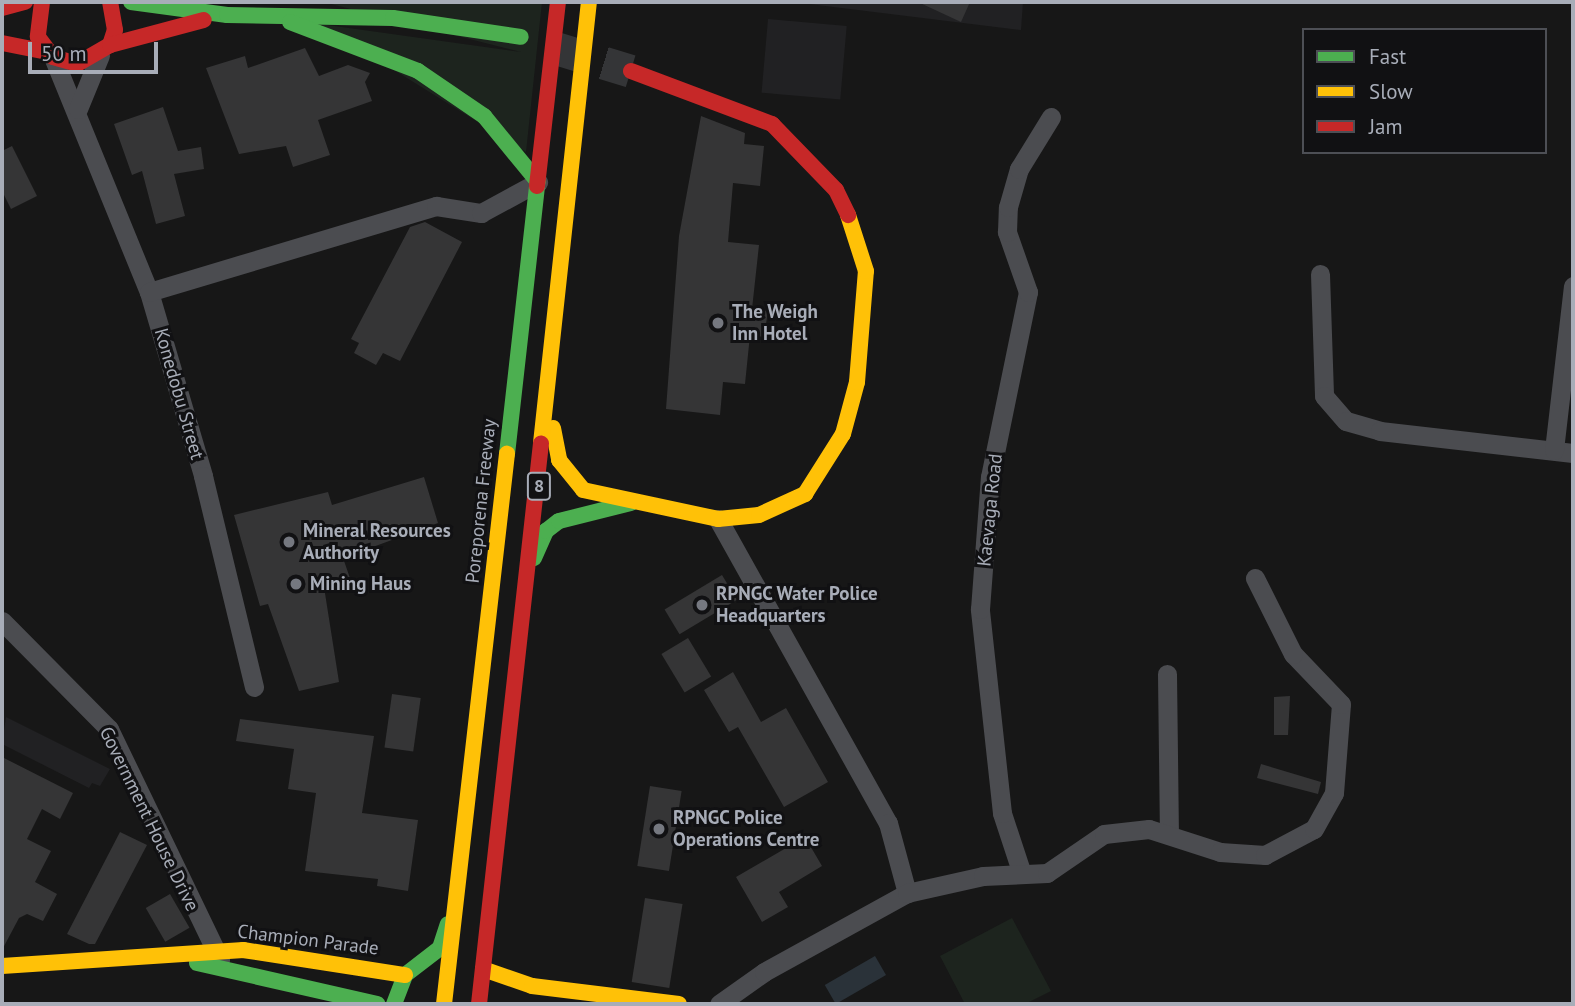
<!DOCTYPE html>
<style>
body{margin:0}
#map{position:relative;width:1575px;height:1006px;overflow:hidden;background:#171717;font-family:"PT Sans",sans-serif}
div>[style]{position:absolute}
.built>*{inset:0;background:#212123;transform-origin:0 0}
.green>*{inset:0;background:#1d241e}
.water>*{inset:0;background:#2a3239;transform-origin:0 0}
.building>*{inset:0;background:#353536;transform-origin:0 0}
.highway-tunnel>*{height:33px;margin-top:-16.5px;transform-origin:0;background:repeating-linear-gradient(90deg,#343537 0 33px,transparent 0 50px)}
.street>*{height:19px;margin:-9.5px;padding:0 9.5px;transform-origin:9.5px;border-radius:9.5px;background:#4b4c50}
.fast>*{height:16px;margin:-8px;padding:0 8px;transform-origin:8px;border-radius:8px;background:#4caf50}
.slow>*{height:16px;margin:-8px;padding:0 8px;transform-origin:8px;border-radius:8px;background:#ffc107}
.jam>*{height:16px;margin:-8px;padding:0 8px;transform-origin:8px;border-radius:8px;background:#c62828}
.dots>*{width:19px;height:19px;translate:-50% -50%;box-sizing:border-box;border:4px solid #111113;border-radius:50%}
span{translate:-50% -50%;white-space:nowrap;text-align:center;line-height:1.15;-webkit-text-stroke:6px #111113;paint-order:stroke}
.shield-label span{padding:2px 5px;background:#111113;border:2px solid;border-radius:5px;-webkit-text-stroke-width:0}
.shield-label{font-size:18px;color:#a8adb8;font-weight:700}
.poi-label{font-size:19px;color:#a8adb8;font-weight:700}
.left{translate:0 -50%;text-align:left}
.street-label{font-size:19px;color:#a8adb8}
.frame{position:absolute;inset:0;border:4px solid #a8adb8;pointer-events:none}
.legend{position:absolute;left:1302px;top:28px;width:245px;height:126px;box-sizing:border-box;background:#111113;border:2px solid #4d4f55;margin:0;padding:9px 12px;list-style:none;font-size:21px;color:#a8adb8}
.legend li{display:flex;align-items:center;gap:14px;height:35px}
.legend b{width:35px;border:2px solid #4d4f55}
.scale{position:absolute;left:28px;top:42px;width:130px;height:32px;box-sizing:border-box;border:4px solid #a8adb8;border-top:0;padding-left:9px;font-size:21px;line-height:24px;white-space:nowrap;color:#a8adb8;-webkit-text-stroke:5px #111113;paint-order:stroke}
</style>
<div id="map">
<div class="built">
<i style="clip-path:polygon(793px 2px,1023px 2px,1021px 30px)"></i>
<i style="left:768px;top:19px;width:79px;height:74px;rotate:5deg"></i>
<i style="clip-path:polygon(6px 717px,110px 769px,100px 786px,92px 783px,89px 788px,2px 744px)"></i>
</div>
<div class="green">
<i style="clip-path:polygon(323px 2px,542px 2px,526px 152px,320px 24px,521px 52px)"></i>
<i style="clip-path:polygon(1012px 918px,1051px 991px,1025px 1004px,965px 1004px,940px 956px)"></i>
</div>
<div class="water">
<i style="left:875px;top:956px;width:22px;height:58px;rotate:60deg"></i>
</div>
<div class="building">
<i style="clip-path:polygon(918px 2px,970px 2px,961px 22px)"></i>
<i style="clip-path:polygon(305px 48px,319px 76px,348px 65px,370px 73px,365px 82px,372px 101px,318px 120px,330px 155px,293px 167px,286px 146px,239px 154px,206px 68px,245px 56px,248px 68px)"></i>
<i style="clip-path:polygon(163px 107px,178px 151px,201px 147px,204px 169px,174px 174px,185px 216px,156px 224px,142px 171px,132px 175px,114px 124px)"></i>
<i style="clip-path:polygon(701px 116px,745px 133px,744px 144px,764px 146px,760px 186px,733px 183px,728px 242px,759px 245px,752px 309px,768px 311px,764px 337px,750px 335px,745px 384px,723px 382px,720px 415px,666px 409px,679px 236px)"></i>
<i style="clip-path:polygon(12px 146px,37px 196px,11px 209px,2px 191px,2px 151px)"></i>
<i style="clip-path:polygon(425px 222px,462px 242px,400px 361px,383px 353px,376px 365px,354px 353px,359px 343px,351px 339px,410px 227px)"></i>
<i style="clip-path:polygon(424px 477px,438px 523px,343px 558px,351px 581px,324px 587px,339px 682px,299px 691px,268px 604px,260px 606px,234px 515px,328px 492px,332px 505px)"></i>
<i style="left:722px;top:575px;width:29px;height:67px;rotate:59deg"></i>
<i style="left:688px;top:638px;width:45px;height:31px;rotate:59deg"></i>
<i style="clip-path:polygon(733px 672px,761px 722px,786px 708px,828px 782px,784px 807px,738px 727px,729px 732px,704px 690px)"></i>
<i style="left:392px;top:694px;width:29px;height:54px;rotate:8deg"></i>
<i style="clip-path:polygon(1290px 696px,1288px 735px,1274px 735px,1274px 697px)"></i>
<i style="clip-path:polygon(240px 719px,374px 736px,362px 813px,418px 820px,408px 891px,377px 886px,378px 879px,305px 871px,316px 793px,288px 789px,294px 749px,236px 741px)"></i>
<i style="clip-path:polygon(2px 757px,73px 793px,60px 819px,42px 809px,27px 839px,51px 851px,35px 882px,57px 894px,43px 921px,27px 914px,19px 918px,2px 950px)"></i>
<i style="clip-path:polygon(1261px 764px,1321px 782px,1318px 794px,1257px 778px)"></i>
<i style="left:650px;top:786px;width:32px;height:81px;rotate:9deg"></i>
<i style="clip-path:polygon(120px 832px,147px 845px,95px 944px,89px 944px,67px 934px)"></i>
<i style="clip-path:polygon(805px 837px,822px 866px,779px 892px,788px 907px,762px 922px,736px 877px)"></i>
<i style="left:170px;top:894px;width:39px;height:28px;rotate:60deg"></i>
<i style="left:645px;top:898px;width:38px;height:85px;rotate:9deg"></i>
</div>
<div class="highway-tunnel">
<i style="left:556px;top:48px;width:78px;rotate:17deg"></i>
</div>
<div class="street">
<i style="left:53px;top:57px;width:254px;rotate:67.8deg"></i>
<i style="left:149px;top:292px;width:192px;rotate:73.6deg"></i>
<i style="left:203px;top:476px;width:217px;rotate:76.4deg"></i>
<i style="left:78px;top:109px;width:58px;rotate:-67.8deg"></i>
<i style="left:1320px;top:274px;width:122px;rotate:88.1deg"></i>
<i style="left:1324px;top:396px;width:33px;rotate:49deg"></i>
<i style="left:1346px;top:421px;width:35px;rotate:16deg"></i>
<i style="left:1380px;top:431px;width:194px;rotate:6.5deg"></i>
<i style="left:149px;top:292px;width:300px;rotate:-16.7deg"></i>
<i style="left:436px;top:206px;width:46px;rotate:8.8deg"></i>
<i style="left:481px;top:213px;width:65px;rotate:-28.5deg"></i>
<i style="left:1554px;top:450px;width:165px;rotate:-83.4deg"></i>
<i style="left:718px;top:519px;width:348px;rotate:60.8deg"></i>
<i style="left:888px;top:823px;width:73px;rotate:74.8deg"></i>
<i style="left:2px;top:621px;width:152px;rotate:45.3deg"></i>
<i style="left:109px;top:729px;width:256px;rotate:64.3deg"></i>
<i style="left:1167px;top:674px;width:159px;rotate:89.3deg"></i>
<i style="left:1022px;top:874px;width:64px;rotate:-108.2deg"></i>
<i style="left:1002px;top:813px;width:205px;rotate:-96.2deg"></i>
<i style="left:980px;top:609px;width:132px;rotate:-85.7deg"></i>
<i style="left:990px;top:477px;width:189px;rotate:-78.4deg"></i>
<i style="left:1028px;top:292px;width:64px;rotate:-109.3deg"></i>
<i style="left:1007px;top:232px;width:25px;rotate:-88deg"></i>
<i style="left:1008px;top:207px;width:40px;rotate:-74deg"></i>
<i style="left:1019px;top:169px;width:61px;rotate:-58.4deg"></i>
<i style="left:719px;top:1004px;width:55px;rotate:-35.4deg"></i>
<i style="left:764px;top:972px;width:163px;rotate:-28.9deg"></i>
<i style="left:907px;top:893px;width:78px;rotate:-12.6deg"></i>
<i style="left:983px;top:876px;width:64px;rotate:-2.7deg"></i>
<i style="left:1047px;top:873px;width:69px;rotate:-34.4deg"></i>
<i style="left:1104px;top:834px;width:45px;rotate:-6.3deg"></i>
<i style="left:1149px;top:829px;width:75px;rotate:17.9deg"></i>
<i style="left:1220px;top:852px;width:45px;rotate:3.8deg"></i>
<i style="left:1265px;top:855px;width:55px;rotate:-28deg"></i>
<i style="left:1314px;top:829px;width:41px;rotate:-60.9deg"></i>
<i style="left:1334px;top:793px;width:89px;rotate:-85.5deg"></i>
<i style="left:1341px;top:704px;width:69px;rotate:-133.8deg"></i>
<i style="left:1293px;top:654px;width:85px;rotate:-116.6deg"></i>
</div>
<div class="fast">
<i style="left:131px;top:2px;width:97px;rotate:7.7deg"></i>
<i style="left:227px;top:15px;width:166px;rotate:1deg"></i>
<i style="left:393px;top:18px;width:129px;rotate:8.4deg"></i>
<i style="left:290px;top:22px;width:137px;rotate:20.9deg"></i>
<i style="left:418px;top:71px;width:80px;rotate:34.3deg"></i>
<i style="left:484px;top:116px;width:85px;rotate:50.7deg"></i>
<i style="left:507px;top:454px;width:270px;rotate:-83.6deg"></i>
<i style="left:534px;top:558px;width:30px;rotate:-66deg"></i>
<i style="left:546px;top:531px;width:16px;rotate:-38deg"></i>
<i style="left:559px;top:521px;width:74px;rotate:-14deg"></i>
<i style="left:197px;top:963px;width:185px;rotate:12.8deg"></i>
<i style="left:394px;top:1004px;width:31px;rotate:-69deg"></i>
<i style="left:405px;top:975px;width:44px;rotate:-37.6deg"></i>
<i style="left:440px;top:948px;width:25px;rotate:-72deg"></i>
</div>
<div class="slow">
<i style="left:553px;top:428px;width:33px;rotate:79deg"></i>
<i style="left:559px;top:460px;width:38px;rotate:51deg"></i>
<i style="left:583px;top:490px;width:138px;rotate:12.1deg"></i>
<i style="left:718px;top:519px;width:41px;rotate:-5.6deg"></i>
<i style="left:759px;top:515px;width:51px;rotate:-24.5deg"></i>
<i style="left:805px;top:494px;width:71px;rotate:-57.7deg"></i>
<i style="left:843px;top:434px;width:54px;rotate:-74.9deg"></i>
<i style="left:857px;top:382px;width:111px;rotate:-85.4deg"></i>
<i style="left:866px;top:271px;width:59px;rotate:-107.8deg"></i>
<i style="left:541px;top:443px;width:444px;rotate:-83.8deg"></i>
<i style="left:2px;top:966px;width:242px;rotate:-3.8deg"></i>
<i style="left:243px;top:950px;width:164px;rotate:8.8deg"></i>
<i style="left:483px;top:969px;width:52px;rotate:19.1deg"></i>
<i style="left:532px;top:986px;width:148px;rotate:7deg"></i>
<i style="left:444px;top:1004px;width:554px;rotate:-83.47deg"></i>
</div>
<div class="jam">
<i style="left:42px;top:2px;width:35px;rotate:97deg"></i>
<i style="left:38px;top:37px;width:25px;rotate:53deg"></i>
<i style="left:53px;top:57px;width:25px;rotate:16deg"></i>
<i style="left:77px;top:64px;width:38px;rotate:-30deg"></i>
<i style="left:110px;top:45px;width:16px;rotate:-72deg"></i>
<i style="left:115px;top:30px;width:28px;rotate:-100deg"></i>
<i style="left:2px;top:8px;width:24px;rotate:-15deg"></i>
<i style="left:2px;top:43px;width:46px;rotate:11.3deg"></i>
<i style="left:110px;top:45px;width:97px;rotate:-14.9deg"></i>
<i style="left:631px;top:71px;width:151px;rotate:20.6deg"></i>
<i style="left:772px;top:124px;width:92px;rotate:45.9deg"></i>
<i style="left:836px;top:190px;width:28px;rotate:64deg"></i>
<i style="left:537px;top:186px;width:185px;rotate:-83.5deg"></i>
<i style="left:479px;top:1004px;width:564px;rotate:-83.69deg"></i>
</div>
<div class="dots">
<i style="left:718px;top:323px;background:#757880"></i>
<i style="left:289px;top:542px;background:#757880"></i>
<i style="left:296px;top:584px;background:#757880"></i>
<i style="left:702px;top:605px;background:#757880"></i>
<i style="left:659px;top:829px;background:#757880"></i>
</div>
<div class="shield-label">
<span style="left:539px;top:486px">8</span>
</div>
<div class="poi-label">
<span class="left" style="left:732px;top:323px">The Weigh<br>Inn Hotel</span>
<span class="left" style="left:303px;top:542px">Mineral Resources<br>Authority</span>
<span class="left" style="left:310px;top:584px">Mining Haus</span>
<span class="left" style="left:716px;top:605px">RPNGC Water Police<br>Headquarters</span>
<span class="left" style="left:673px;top:829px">RPNGC Police<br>Operations Centre</span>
</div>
<div class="street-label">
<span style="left:179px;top:394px;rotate:74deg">Konedobu Street</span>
<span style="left:481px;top:501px;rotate:-84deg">Poreporena Freeway</span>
<span style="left:990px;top:510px;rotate:-84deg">Kaevaga Road</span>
<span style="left:149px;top:819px;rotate:64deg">Government House Drive</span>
<span style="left:308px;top:940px;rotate:7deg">Champion Parade</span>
</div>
<div class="frame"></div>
<ul class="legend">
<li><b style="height:9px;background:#4caf50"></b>Fast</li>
<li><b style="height:9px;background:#ffc107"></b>Slow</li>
<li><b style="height:9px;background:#c62828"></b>Jam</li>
</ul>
<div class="scale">50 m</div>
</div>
